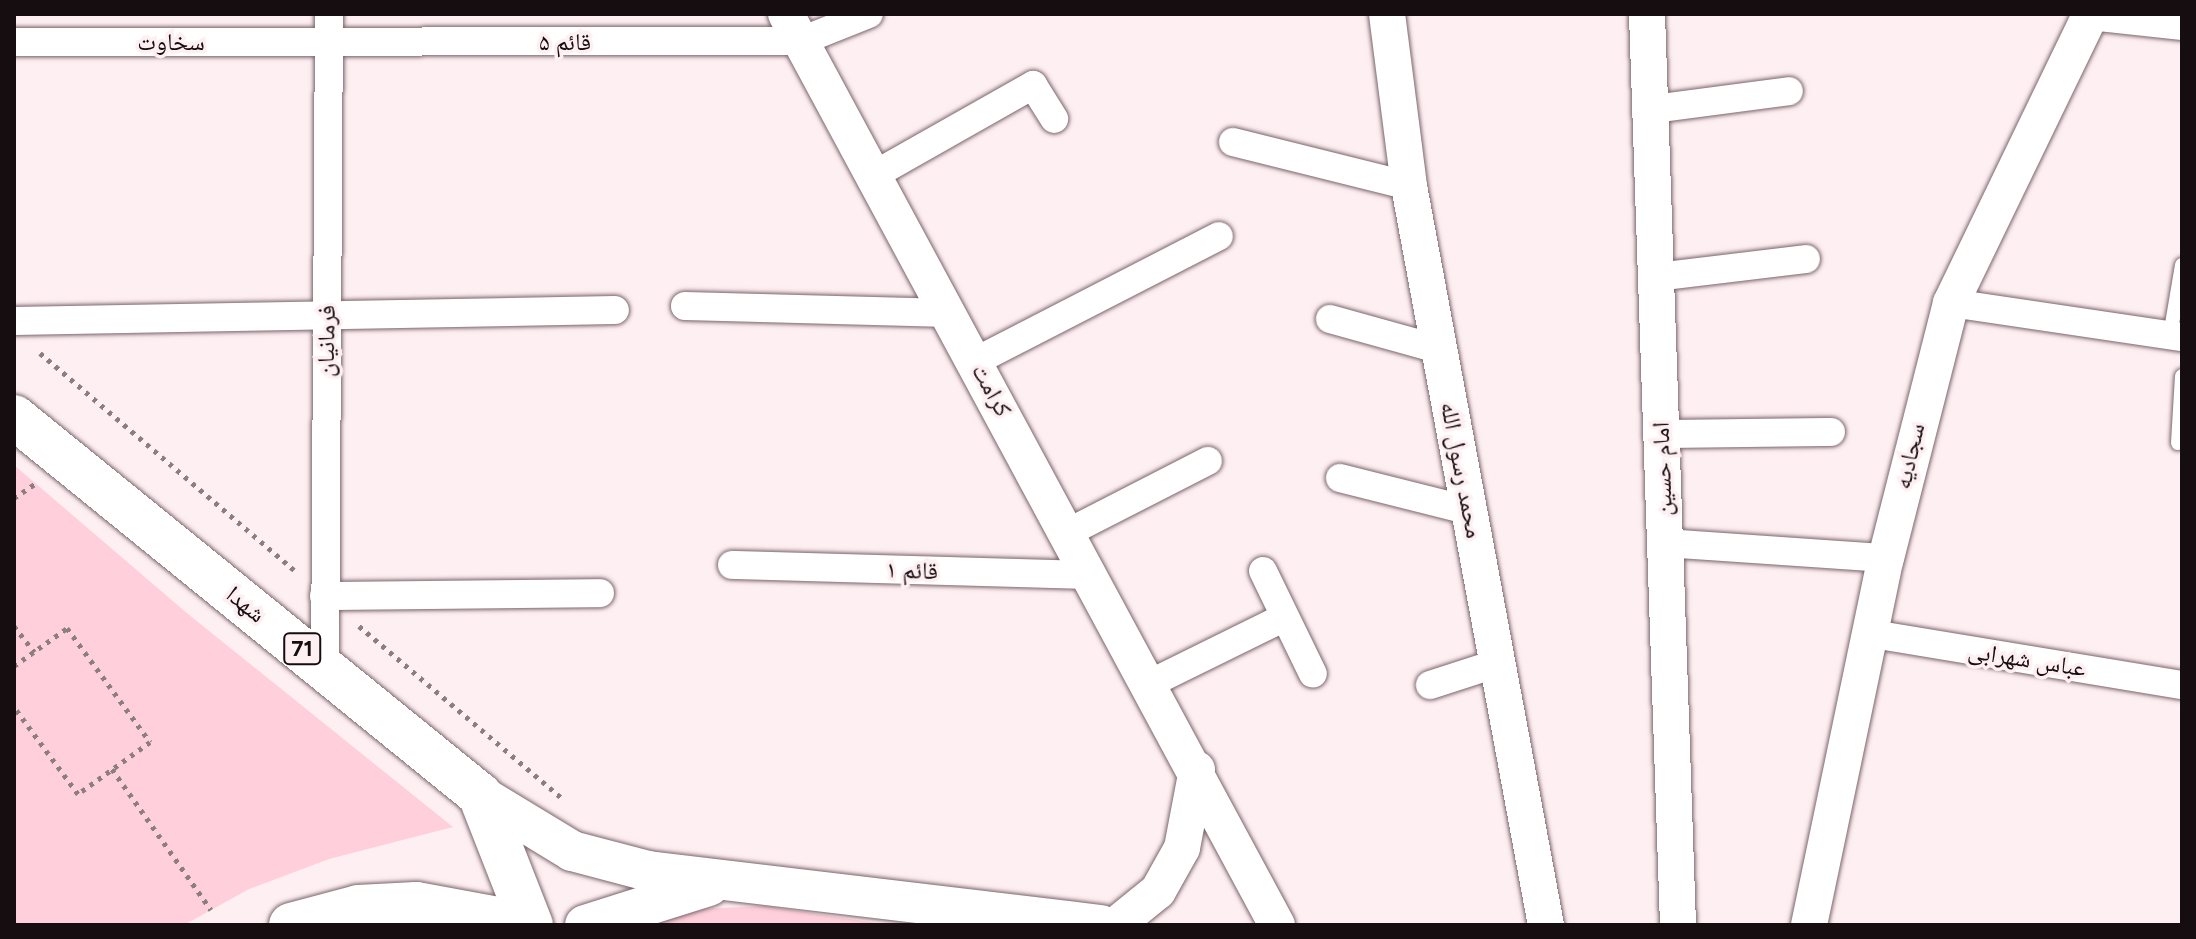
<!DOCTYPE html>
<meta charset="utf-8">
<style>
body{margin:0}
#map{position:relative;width:2196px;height:939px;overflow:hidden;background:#feeff3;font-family:Figtree,"Noto Naskh Arabic",sans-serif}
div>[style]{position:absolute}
.green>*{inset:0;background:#ffcfdb}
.path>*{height:5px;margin-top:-2.5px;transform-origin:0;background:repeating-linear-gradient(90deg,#8a7e81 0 4px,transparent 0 10px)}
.roads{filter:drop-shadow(0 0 2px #7a656a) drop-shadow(0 0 2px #7a656a)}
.service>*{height:14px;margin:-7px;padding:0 7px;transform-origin:7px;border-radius:7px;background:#fff}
.minor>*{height:28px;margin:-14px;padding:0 14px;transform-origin:14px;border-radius:14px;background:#fff}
.tertiary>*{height:36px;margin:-18px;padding:0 18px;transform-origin:18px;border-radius:18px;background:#fff}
.secondary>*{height:40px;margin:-20px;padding:0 20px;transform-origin:20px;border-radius:20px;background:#fff}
.trunk>*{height:44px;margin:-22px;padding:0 22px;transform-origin:22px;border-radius:22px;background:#fff}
span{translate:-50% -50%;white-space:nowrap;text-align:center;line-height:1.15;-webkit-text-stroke:7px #feeff3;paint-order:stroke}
.shield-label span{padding:2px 6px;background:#feeff3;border:2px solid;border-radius:6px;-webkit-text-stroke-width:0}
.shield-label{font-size:22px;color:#150d0f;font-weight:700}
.street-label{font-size:24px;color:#150d0f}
.frame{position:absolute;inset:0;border:16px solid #150d0f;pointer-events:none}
</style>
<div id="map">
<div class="green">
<i style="clip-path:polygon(14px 465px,188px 614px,453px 827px,329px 859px,249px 889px,184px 925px,14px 925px)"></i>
<i style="clip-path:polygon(764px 906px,890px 925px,648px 925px,633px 912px)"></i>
</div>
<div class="path">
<i style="left:40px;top:353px;width:334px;rotate:40.5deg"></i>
<i style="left:14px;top:498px;width:27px;rotate:-34deg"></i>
<i style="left:14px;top:626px;width:33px;rotate:52deg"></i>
<i style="left:359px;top:626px;width:266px;rotate:40.3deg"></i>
<i style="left:14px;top:666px;width:65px;rotate:-35.6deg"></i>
<i style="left:67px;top:628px;width:141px;rotate:53.9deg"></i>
<i style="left:150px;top:742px;width:89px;rotate:144.2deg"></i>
<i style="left:78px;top:794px;width:108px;rotate:-126.3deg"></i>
<i style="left:112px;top:769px;width:172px;rotate:54.9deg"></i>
</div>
<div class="roads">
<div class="service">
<i style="left:2170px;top:336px;width:72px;rotate:-80.4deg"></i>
<i style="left:2178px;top:443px;width:67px;rotate:-86.6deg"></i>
</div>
<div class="minor">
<i style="left:2090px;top:16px;width:93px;rotate:6.2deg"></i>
<i style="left:14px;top:42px;width:787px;rotate:-0.07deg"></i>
<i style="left:801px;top:41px;width:73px;rotate:-21.7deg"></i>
<i style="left:1653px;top:109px;width:137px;rotate:-7.5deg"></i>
<i style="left:1233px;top:142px;width:181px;rotate:14deg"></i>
<i style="left:874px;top:175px;width:183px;rotate:-29.5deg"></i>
<i style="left:1033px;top:85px;width:40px;rotate:58deg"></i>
<i style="left:1657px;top:277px;width:150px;rotate:-6.9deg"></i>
<i style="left:1951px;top:303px;width:233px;rotate:8.4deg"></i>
<i style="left:685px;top:306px;width:264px;rotate:1.5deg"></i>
<i style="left:1330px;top:319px;width:112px;rotate:15.5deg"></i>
<i style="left:14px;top:321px;width:601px;rotate:-1.05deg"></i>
<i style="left:976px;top:361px;width:273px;rotate:-27.2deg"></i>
<i style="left:1661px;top:434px;width:170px;rotate:-0.7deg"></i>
<i style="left:1340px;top:478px;width:135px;rotate:14.1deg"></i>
<i style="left:1069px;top:532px;width:156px;rotate:-27.1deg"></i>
<i style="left:1664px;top:543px;width:223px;rotate:3.9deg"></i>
<i style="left:732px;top:565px;width:360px;rotate:1.6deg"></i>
<i style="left:1263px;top:571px;width:114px;rotate:64.1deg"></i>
<i style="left:324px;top:596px;width:276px;rotate:-0.6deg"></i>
<i style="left:1873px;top:634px;width:313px;rotate:9.4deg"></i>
<i style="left:325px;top:668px;width:654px;rotate:-89.65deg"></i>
<i style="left:1151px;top:683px;width:149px;rotate:-26.2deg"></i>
<i style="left:1430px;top:685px;width:71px;rotate:-17.9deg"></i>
</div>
<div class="tertiary">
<i style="left:786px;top:14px;width:1035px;rotate:61.68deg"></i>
<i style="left:1387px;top:14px;width:173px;rotate:82.7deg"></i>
<i style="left:1409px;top:186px;width:752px;rotate:79.5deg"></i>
<i style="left:1647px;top:14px;width:912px;rotate:88.05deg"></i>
<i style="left:1116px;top:925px;width:54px;rotate:-39deg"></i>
<i style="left:1158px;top:891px;width:49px;rotate:-60.8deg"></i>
<i style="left:1182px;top:848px;width:80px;rotate:-79.2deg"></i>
<i style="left:1809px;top:925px;width:375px;rotate:-78.2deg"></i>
<i style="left:1886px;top:558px;width:263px;rotate:-75.7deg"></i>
<i style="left:1951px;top:303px;width:321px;rotate:-64.2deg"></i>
</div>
<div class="secondary">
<i style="left:480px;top:795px;width:108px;rotate:31.3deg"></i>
<i style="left:572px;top:851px;width:79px;rotate:14.7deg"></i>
<i style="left:648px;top:871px;width:456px;rotate:6.8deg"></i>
<i style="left:585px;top:925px;width:130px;rotate:-17.5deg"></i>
</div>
<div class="trunk">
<i style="left:14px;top:417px;width:600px;rotate:39.05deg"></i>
<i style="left:480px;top:795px;width:140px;rotate:68.6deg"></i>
<i style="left:291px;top:925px;width:69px;rotate:-15deg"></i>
<i style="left:358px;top:907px;width:58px;rotate:-3deg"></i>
<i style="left:416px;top:904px;width:116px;rotate:10.4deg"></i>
</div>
</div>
<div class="shield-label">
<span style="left:302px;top:649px">71</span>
</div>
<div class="street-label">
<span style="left:171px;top:42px">سخاوت</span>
<span style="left:565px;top:42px">قائم ۵</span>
<span style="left:326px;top:341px;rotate:-89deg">فرمانیان</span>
<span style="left:992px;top:390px;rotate:61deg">کرامت</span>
<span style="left:1909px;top:456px;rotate:-77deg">سجادیه</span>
<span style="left:1662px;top:469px;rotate:-92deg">امام حسین</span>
<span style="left:1462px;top:470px;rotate:79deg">محمد رسول الله</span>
<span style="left:912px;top:570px;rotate:2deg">قائم ۱</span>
<span style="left:246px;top:604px;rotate:39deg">شهدا</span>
<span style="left:2027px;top:659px;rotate:9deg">عباس شهرابی</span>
</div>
<div class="frame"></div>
</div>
